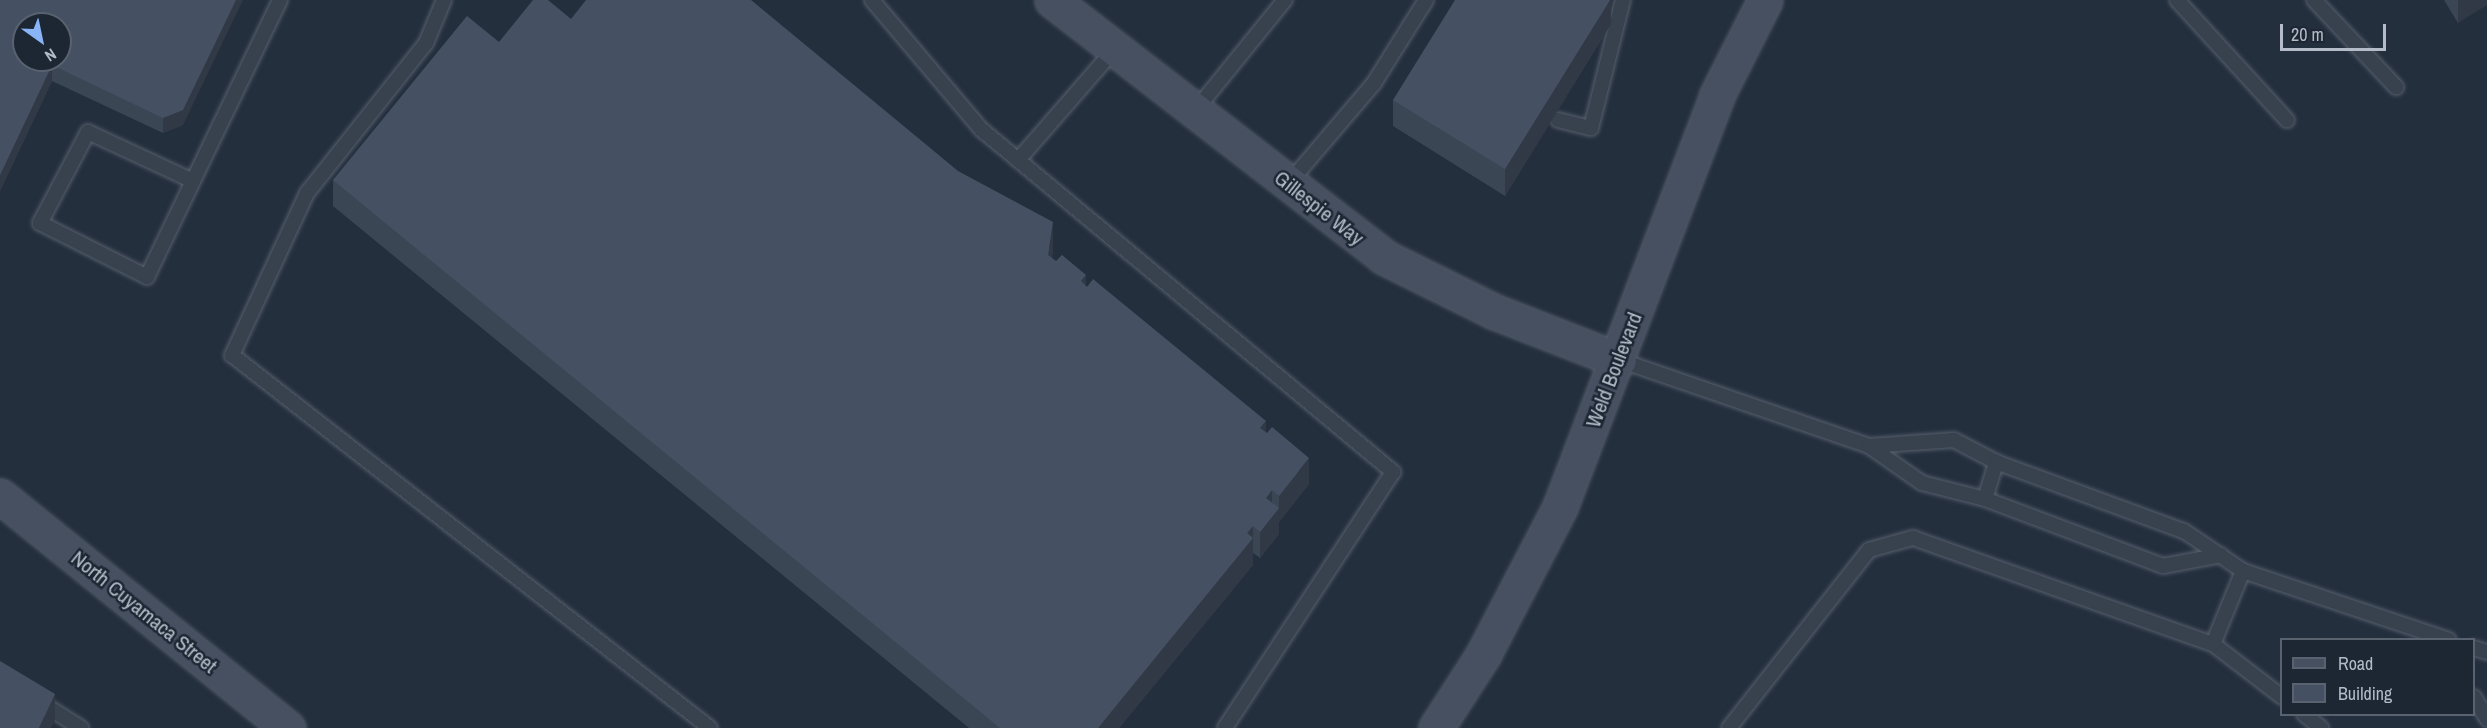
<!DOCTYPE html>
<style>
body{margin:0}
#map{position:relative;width:2487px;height:728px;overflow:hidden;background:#242f3e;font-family:"Archivo Narrow",sans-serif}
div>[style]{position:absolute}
.roads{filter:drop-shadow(0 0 2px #565f6c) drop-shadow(0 0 2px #565f6c)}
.lane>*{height:14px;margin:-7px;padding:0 7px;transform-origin:7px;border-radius:7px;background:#38414e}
.secondary>*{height:33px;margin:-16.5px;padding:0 16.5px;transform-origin:16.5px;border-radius:16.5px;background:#465061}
.wall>*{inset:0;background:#3b4654}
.shaded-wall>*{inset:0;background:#303945}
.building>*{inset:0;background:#455162}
span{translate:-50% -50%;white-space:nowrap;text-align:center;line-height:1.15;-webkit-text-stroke:5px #1d2633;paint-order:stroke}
.street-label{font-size:21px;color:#b4bcc9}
.legend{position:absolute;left:2280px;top:638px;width:195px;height:78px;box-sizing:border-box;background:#1d2633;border:2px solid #59626f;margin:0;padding:8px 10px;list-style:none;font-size:18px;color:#b4bcc9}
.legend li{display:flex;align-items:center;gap:12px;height:30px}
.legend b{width:30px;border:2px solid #59626f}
.north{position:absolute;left:12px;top:12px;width:60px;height:60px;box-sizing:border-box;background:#1d2633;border:2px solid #59626f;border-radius:50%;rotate:147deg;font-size:16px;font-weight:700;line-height:24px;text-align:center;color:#b4bcc9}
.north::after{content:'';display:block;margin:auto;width:21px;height:27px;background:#8ab4f8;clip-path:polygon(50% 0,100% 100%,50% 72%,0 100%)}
.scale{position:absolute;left:2280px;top:24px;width:106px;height:27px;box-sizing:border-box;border:3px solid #b4bcc9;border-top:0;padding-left:8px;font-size:18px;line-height:21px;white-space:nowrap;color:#b4bcc9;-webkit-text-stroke:4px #1d2633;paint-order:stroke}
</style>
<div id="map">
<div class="roads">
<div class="lane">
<i style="left:444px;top:0;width:47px;rotate:112.7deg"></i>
<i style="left:426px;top:43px;width:191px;rotate:128.4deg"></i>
<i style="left:307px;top:193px;width:179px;rotate:114.8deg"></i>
<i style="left:232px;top:355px;width:606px;rotate:37.97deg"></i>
<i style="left:872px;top:0;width:170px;rotate:49.8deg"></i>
<i style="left:982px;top:130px;width:535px;rotate:39.76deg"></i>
<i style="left:1393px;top:472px;width:306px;rotate:123.3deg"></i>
<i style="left:2177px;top:0;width:163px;rotate:47.5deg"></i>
<i style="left:2314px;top:0;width:120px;rotate:46.7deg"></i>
<i style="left:1195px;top:111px;width:143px;rotate:-51deg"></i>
<i style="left:1558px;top:120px;width:34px;rotate:14deg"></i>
<i style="left:1591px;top:128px;width:132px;rotate:-76deg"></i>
<i style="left:1018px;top:160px;width:147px;rotate:-48.9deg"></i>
<i style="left:193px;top:181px;width:116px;rotate:-155deg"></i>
<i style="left:88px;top:132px;width:103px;rotate:117.8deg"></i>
<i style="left:40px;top:223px;width:120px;rotate:26.8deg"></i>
<i style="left:147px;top:277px;width:106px;rotate:-64.4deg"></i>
<i style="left:193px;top:181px;width:201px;rotate:-64.3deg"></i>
<i style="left:1289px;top:183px;width:131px;rotate:-49.6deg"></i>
<i style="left:1374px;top:83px;width:98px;rotate:-57.9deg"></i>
<i style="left:1619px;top:360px;width:264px;rotate:19deg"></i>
<i style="left:1869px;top:446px;width:65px;rotate:34.9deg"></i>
<i style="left:1922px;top:483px;width:65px;rotate:14.3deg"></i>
<i style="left:1985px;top:499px;width:190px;rotate:20.6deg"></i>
<i style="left:2163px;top:566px;width:59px;rotate:-10.7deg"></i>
<i style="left:1869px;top:446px;width:85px;rotate:-4deg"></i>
<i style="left:1954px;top:440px;width:47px;rotate:27.6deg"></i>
<i style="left:1996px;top:462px;width:200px;rotate:20.2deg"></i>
<i style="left:2184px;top:531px;width:71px;rotate:34.1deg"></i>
<i style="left:2243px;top:571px;width:217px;rotate:18.5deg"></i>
<i style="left:1985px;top:499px;width:39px;rotate:-73deg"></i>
<i style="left:2213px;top:644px;width:87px;rotate:37.5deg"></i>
<i style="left:2474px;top:648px;width:14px;rotate:17deg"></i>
<i style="left:2474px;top:697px;width:26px;rotate:59deg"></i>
<i style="left:40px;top:702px;width:49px;rotate:32.4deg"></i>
<i style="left:2304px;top:714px;width:22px;rotate:39deg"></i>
<i style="left:1729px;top:728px;width:226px;rotate:-51.8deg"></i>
<i style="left:1869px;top:550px;width:46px;rotate:-15.3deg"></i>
<i style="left:1913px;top:538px;width:318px;rotate:19.5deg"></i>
<i style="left:2213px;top:644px;width:79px;rotate:-67.7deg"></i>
</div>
<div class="secondary">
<i style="left:1052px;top:0;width:420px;rotate:37.7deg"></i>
<i style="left:1384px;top:257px;width:122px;rotate:26.4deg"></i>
<i style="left:1493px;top:311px;width:135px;rotate:21.3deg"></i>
<i style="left:0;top:496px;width:370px;rotate:38.9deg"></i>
<i style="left:1436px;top:728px;width:87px;rotate:-57.2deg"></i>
<i style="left:1483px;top:655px;width:167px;rotate:-62.5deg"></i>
<i style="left:1560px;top:507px;width:441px;rotate:-69.1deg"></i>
<i style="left:1717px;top:95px;width:106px;rotate:-63.2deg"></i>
</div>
</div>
<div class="wall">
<i style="clip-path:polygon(0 0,183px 125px,163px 133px,52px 81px,0 191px)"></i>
<i style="clip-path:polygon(1611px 0,1611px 24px,1505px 196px,1393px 126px,1393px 100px)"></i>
<i style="clip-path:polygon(2444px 0,2487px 0,2458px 23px)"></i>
<i style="clip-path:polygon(571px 19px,1053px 248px,1052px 258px,1266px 433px,1309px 484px,1279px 522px,1279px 534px,1260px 558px,1253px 553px,1253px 565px,1119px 728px,969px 728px,333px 206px,333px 180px,499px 42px)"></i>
</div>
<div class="shaded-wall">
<i style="clip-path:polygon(236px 0,243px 0,183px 125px,163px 133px,163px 118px)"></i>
<i style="clip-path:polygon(1610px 0,1611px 0,1611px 24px,1505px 196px,1505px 169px)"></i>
<i style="clip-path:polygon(2460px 0,2487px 0,2487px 5px,2458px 23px,2458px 1px)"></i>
<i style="clip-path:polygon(52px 65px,52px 81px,0 191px,0 175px)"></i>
<i style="clip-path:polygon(1053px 222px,1053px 248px,1048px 281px,1048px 255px)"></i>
<i style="clip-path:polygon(1086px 275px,1086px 301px,1081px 281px)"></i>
<i style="clip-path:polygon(1266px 421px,1266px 447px,1260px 428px)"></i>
<i style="clip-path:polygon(1309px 458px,1309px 484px,1279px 522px,1279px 496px)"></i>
<i style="clip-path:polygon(1272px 490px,1272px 516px,1266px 498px)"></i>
<i style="clip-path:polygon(1279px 508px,1279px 534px,1260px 558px,1260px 532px)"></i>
<i style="clip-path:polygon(1253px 526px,1253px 565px,1119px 728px,1098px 728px)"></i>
<i style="clip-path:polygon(55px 694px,55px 720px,51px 728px,39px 728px)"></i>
</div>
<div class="building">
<i style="clip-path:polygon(evenodd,0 0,236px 0,183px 110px,163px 118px,52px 65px,0 175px,0 0,24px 24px,60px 24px,60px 60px,24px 60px,24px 24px)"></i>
<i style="clip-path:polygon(533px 0,548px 0,571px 19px,586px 0,751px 0,958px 171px,1053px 222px,1048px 255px,1056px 261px,1062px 255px,1086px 275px,1081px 281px,1087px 287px,1093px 279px,1266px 421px,1260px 428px,1267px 433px,1272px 427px,1309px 458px,1279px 496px,1272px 490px,1266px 498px,1279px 508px,1260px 532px,1253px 526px,1247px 533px,1253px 538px,1098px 728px,1000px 728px,333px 180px,467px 16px,499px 42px)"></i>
<i style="clip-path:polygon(1455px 0,1610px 0,1505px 169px,1393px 100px)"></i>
<i style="clip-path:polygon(0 661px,55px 694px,39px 728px,0 728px)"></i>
</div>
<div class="street-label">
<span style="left:1319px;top:208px;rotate:38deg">Gillespie Way</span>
<span style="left:1614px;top:370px;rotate:-69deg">Weld Boulevard</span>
<span style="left:144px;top:612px;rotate:39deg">North Cuyamaca Street</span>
</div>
<ul class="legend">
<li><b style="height:8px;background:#465061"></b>Road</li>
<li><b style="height:16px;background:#455162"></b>Building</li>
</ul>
<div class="north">N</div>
<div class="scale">20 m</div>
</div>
